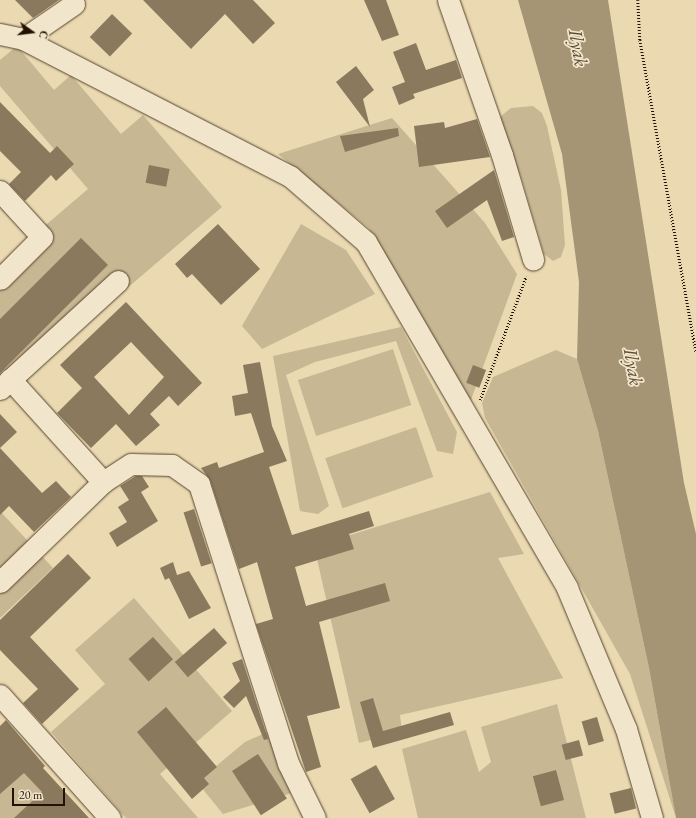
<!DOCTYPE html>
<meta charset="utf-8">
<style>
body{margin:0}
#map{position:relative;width:696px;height:818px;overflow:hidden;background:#ead9b1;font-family:"EB Garamond",serif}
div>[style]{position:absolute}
.green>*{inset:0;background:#c8b793;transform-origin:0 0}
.water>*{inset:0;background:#a69575}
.building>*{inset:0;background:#8a795d;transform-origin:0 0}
.path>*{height:2.5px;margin-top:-1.25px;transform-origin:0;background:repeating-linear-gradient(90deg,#231201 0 1px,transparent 0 3px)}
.roads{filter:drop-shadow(0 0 1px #55442d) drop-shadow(0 0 1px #55442d)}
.minor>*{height:21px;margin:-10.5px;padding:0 10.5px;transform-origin:10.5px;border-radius:10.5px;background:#f1e6cc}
span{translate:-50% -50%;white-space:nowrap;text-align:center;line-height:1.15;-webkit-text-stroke:3.5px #f1e6cc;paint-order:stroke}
.water-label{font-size:19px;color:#5e4d35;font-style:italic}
.north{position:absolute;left:12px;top:12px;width:40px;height:40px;-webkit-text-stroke:3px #f1e6cc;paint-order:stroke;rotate:104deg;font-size:11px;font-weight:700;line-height:16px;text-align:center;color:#231201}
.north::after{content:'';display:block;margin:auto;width:14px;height:18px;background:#231201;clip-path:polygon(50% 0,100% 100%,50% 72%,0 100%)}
.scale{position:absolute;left:12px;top:788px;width:53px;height:18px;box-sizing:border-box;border:2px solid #231201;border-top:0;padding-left:5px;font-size:12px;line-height:14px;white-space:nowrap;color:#231201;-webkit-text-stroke:3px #f1e6cc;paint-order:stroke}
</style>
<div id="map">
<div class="green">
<i style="clip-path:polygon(17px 46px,54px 90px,71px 75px,121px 134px,143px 115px,222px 207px,0 397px,0 264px,88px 189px,0 86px,0 60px)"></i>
<i style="clip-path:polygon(533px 106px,542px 113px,547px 126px,561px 190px,565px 245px,561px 257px,553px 261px,544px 254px,521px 177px,503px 137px,500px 117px,511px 108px)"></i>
<i style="clip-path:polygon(392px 118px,485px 223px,517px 274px,471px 400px,369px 228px,278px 154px)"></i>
<i style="clip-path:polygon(301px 224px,346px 250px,375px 294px,262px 349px,242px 326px)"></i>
<i style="clip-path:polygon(401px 327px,457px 432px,453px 454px,437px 451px,396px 341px,315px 362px,286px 375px,329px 506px,318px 514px,300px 511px,273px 356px)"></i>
<i style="left:393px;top:349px;width:59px;height:100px;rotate:72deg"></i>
<i style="clip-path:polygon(556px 350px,577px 359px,598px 431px,649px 668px,676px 818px,630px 674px,485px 418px,482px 403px,493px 377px)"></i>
<i style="left:416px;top:427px;width:53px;height:96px;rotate:71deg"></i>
<i style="clip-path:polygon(490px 492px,524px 554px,498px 558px,563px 678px,400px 715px,402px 732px,359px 743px,314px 546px)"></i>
<i style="clip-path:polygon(0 511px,53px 568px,0 618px)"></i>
<i style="clip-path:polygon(134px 598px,232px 711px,160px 774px,198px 818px,126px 818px,51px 732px,105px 684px,75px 650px)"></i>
<i style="clip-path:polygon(557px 704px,586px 818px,418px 818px,402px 749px,466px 730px,479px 772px,491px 762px,481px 727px)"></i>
<i style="clip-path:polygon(281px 726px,308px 788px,223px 814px,197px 782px,245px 742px)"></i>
<i style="clip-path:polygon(0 740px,70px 818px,0 818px)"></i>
</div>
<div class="water">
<i style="clip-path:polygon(518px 0,608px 0,684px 483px,696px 534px,696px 818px,676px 818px,649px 668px,598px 431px,577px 359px,579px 282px,562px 154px)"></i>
</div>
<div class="building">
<i style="clip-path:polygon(15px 0,59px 0,33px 18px)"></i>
<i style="clip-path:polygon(143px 0,253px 0,275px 23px,253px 44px,225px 14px,191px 49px)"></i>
<i style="clip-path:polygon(364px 0,386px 0,399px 35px,382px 41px)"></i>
<i style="left:112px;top:14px;width:28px;height:32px;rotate:44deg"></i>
<i style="clip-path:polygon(416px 43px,426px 70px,456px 60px,462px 78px,413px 94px,415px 98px,399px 105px,392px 87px,405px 82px,393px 52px)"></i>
<i style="clip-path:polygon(356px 66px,374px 90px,363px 99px,370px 127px,336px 82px)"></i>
<i style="clip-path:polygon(0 102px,50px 153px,57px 146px,74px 164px,56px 181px,51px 175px,25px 201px,9px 184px,21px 172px,0 151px)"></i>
<i style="clip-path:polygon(477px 119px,490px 157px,419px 167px,414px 126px,444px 122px,445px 128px)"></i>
<i style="clip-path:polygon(398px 128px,399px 136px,345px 152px,340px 136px)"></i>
<i style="left:149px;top:165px;width:21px;height:18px;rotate:11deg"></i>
<i style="clip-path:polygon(494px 170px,514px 237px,502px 241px,487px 200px,447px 228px,435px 211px)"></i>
<i style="clip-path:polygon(218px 224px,260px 269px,221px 305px,192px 274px,187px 278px,175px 264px)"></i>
<i style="clip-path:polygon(81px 238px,108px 265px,0 373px,0 319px)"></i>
<i style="clip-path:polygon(evenodd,126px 302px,202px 383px,178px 406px,169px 396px,150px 414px,160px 425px,136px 446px,116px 424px,91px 448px,57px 413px,82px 388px,60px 365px,126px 302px,131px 342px,164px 377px,129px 415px,94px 377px,131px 342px)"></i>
<i style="clip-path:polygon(260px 362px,272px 426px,287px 461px,269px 467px,292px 535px,369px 511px,374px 526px,349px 534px,354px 549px,295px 567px,306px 606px,385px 583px,390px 601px,319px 622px,340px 708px,307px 716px,321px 767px,306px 772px,256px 624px,273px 619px,257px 562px,239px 569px,210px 480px,201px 468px,217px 462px,219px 468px,264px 452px,251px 413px,235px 416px,232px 396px,248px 393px,243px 365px)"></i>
<i style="left:473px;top:365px;width:14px;height:19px;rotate:21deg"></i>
<i style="clip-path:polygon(0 414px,17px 432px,0 448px,42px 493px,56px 481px,71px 497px,34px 532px,9px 506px,0 515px)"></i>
<i style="clip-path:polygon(136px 476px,142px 476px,149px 487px,141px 492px,158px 521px,117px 547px,109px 533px,127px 522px,118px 507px,129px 500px,120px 486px)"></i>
<i style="left:194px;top:509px;width:57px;height:11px;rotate:72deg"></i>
<i style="clip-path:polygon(68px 554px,91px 578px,30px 637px,79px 689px,42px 724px,23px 703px,38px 689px,0 650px,0 620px)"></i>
<i style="clip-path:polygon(173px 562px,177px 575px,189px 571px,211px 608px,189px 619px,169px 578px,165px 580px,160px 568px)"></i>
<i style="left:214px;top:628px;width:20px;height:52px;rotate:49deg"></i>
<i style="left:153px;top:637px;width:30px;height:33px;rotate:48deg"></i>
<i style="clip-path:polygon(242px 659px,268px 739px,264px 740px,246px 696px,234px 708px,223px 697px,240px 681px,232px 663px)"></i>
<i style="clip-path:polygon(373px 698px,383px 731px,450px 712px,454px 725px,373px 748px,360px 702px)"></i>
<i style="clip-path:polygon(166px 707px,217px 767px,204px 778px,209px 784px,192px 799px,137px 732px)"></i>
<i style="left:597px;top:717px;width:25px;height:16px;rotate:74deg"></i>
<i style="clip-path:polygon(6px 720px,45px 766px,43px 768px,89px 818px,14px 818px,42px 792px,24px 773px,0 794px,0 726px)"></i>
<i style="left:579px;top:740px;width:16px;height:18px;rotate:75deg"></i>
<i style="left:258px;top:754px;width:53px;height:31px;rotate:57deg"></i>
<i style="left:376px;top:765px;width:39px;height:29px;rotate:61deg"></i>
<i style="left:556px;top:770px;width:31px;height:24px;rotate:75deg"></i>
<i style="left:631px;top:788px;width:21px;height:22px;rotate:76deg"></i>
</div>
<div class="path">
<i style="left:638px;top:0;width:40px;rotate:87.1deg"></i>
<i style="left:640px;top:40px;width:317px;rotate:79.8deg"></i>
<i style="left:480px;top:400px;width:132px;rotate:-69.6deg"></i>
</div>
<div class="roads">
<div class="minor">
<i style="left:448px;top:0;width:164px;rotate:70.8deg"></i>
<i style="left:502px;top:155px;width:109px;rotate:73.4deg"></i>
<i style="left:0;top:34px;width:24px;rotate:12deg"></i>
<i style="left:23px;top:39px;width:301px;rotate:27.2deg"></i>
<i style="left:291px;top:177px;width:99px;rotate:40.9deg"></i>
<i style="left:366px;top:242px;width:400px;rotate:59.8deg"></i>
<i style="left:567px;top:588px;width:153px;rotate:67.3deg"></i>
<i style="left:626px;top:729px;width:93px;rotate:73.7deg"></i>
<i style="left:23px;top:39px;width:62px;rotate:-34.5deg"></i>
<i style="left:0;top:191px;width:62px;rotate:47.6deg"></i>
<i style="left:42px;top:237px;width:59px;rotate:135deg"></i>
<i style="left:10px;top:379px;width:139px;rotate:47.9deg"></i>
<i style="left:0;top:389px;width:160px;rotate:-42.5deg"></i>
<i style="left:0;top:582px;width:144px;rotate:-44.2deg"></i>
<i style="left:103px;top:482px;width:33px;rotate:-33deg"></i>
<i style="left:131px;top:464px;width:41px;rotate:1.4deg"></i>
<i style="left:172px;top:465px;width:33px;rotate:35deg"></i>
<i style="left:199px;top:484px;width:293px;rotate:72.3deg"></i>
<i style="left:288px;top:763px;width:61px;rotate:63.9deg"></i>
<i style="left:0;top:695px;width:165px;rotate:48.2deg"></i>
</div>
</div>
<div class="water-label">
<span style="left:578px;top:48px;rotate:80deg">Ilyak</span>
<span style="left:633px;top:367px;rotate:80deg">Ilyak</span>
</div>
<div class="north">С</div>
<div class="scale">20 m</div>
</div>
